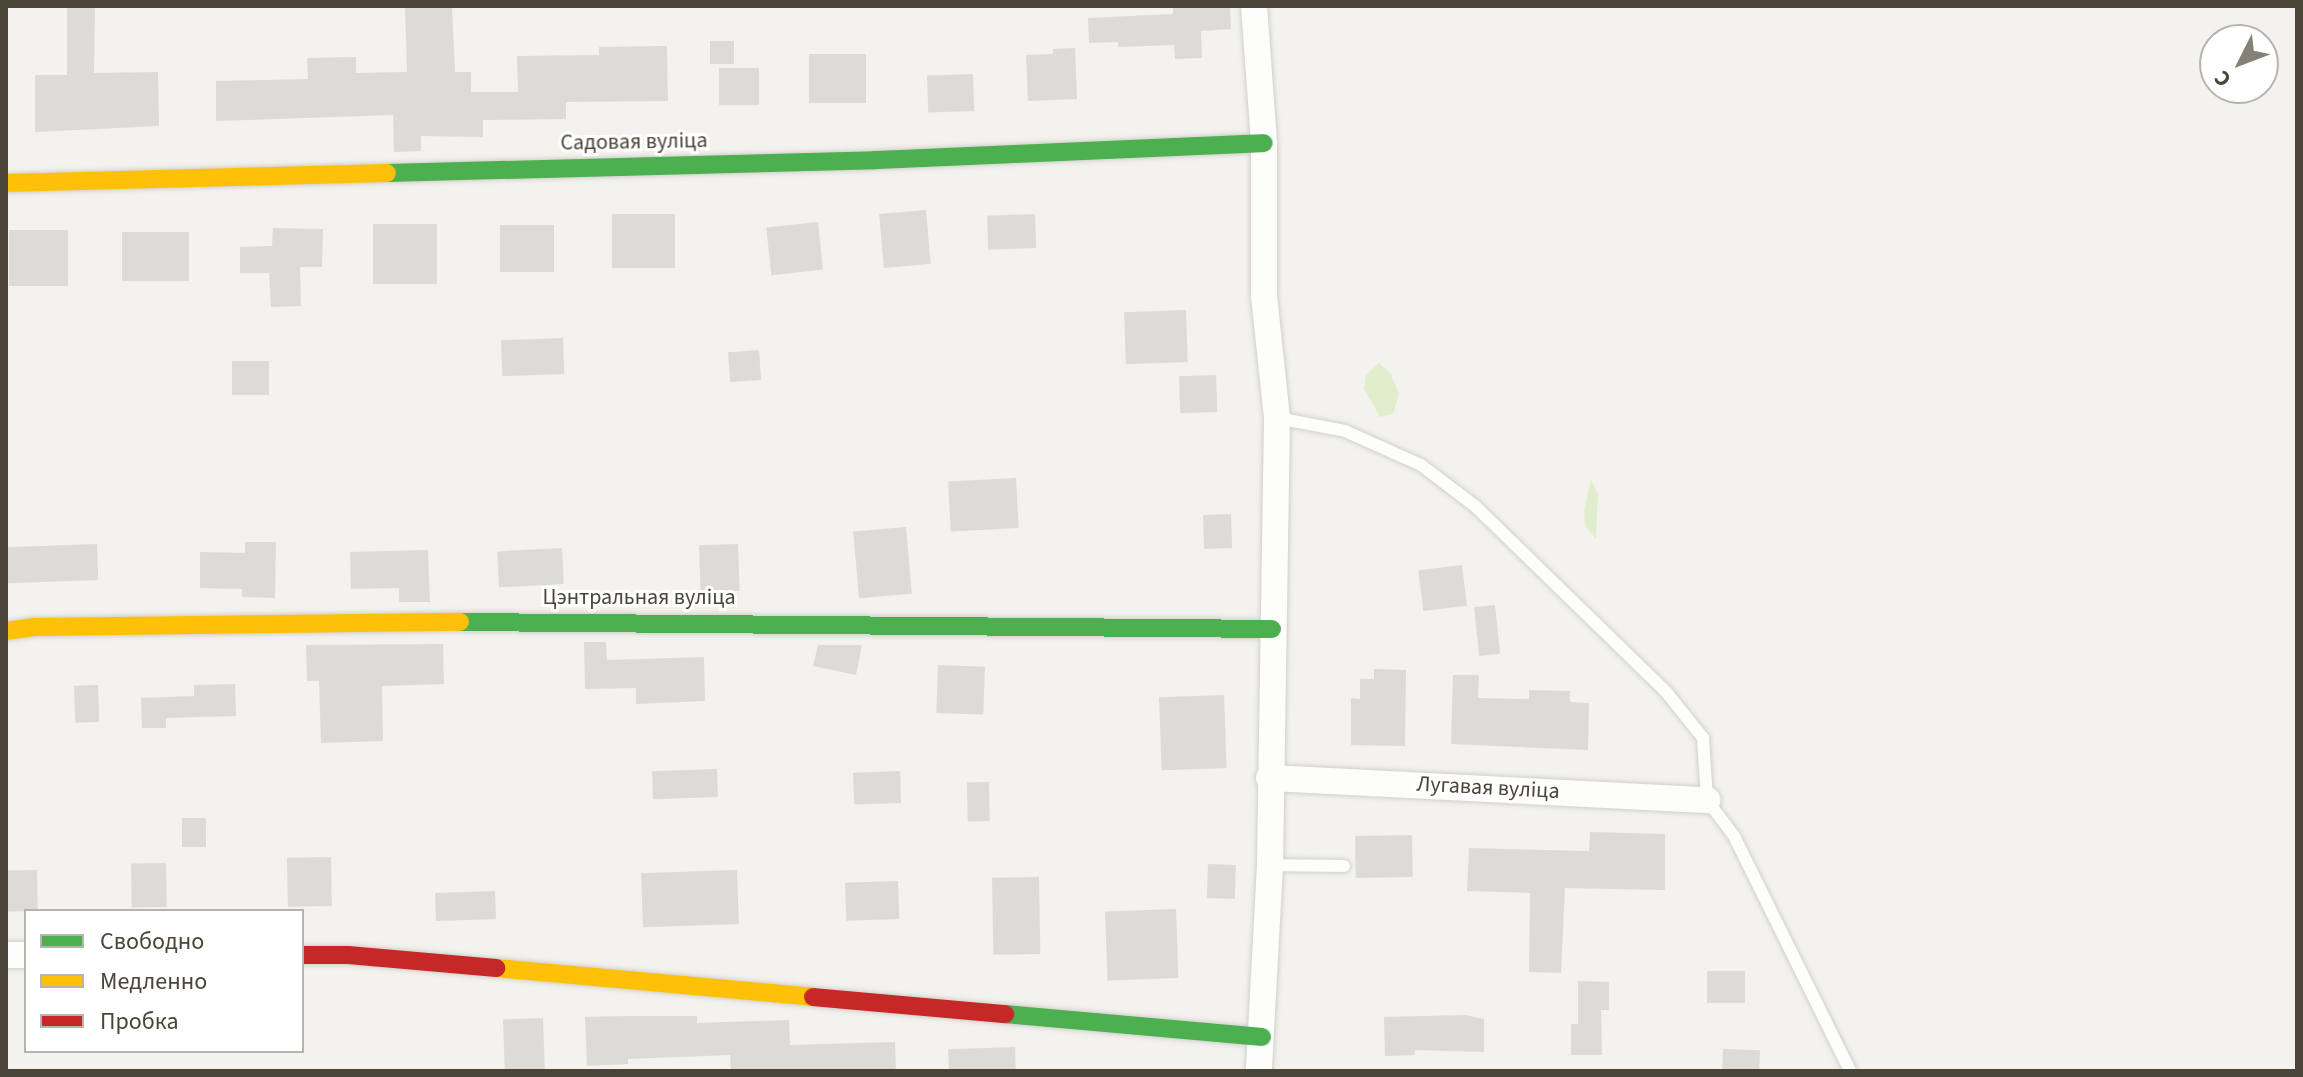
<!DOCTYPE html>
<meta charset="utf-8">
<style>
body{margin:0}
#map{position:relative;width:2303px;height:1077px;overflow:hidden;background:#f4f2ee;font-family:"Source Sans 3",sans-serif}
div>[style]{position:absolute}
.green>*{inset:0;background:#e1eece}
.building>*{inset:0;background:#dddbd6;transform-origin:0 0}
.roads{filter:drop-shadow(0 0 2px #d2d0cb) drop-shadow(0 0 2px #d2d0cb)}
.lane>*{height:12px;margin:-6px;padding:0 6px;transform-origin:6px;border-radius:6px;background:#fdfdfc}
.street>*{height:26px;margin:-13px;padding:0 13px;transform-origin:13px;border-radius:13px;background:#fdfdfc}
.fast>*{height:18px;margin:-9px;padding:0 9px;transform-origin:9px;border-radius:9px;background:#4caf50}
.slow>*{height:18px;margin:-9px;padding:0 9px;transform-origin:9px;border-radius:9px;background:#ffc107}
.jam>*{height:18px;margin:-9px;padding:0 9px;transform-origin:9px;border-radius:9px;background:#c62828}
span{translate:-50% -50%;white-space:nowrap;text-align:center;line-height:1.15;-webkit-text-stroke:6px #fff;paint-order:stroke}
.street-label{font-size:22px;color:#4b4438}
.frame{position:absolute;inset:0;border:8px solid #4b4438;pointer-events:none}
.legend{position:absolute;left:24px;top:909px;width:280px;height:144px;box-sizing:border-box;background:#fff;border:2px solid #b7b4af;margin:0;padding:10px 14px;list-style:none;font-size:24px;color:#4b4438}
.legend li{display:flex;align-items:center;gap:16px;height:40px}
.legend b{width:40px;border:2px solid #b7b4af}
.north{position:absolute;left:2199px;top:24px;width:80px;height:80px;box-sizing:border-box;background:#fff;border:2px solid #b7b4af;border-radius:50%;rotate:228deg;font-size:22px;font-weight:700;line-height:32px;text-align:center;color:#4b4438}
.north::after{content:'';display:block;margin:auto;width:28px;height:36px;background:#868178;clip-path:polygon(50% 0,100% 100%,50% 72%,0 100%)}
</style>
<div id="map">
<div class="green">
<i style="clip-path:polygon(1379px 363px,1391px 374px,1399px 394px,1393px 414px,1380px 417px,1364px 389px,1366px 375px)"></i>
<i style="clip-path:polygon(1591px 479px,1598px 495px,1596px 539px,1585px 525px,1584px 511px)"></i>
</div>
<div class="building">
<i style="clip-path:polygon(67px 6px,95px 6px,94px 73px,158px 72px,159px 126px,35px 132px,35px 75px,67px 75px)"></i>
<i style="clip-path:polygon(405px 6px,452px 6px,455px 72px,471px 72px,471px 92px,518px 92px,517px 56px,599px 55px,599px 47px,667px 46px,668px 101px,566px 102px,566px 119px,483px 120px,483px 137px,421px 136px,421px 151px,394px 152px,393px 115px,216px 121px,216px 81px,308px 79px,307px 58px,356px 57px,356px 73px,407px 72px)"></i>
<i style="clip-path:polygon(1173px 6px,1230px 6px,1231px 29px,1201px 31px,1202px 58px,1175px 59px,1174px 45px,1118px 47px,1118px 42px,1089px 43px,1088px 18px,1173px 14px)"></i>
<i style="left:734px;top:41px;width:23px;height:24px;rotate:90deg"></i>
<i style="clip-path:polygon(1075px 48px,1077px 99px,1028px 101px,1026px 55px,1053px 54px,1053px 49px)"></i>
<i style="left:809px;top:54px;width:57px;height:49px"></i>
<i style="left:759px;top:68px;width:37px;height:40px;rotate:90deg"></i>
<i style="left:973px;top:74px;width:37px;height:46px;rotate:88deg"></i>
<i style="left:926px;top:210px;width:54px;height:47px;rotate:85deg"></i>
<i style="left:612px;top:214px;width:63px;height:54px"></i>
<i style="left:1035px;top:214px;width:34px;height:48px;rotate:88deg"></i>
<i style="left:818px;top:222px;width:48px;height:52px;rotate:84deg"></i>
<i style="left:373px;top:224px;width:64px;height:60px"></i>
<i style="left:554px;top:225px;width:47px;height:54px;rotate:90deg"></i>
<i style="clip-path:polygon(273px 228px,323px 229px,322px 267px,300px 267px,301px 306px,271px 307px,269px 273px,240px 273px,240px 247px,272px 246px)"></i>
<i style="left:68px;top:230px;width:56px;height:59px;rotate:90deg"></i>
<i style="left:122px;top:232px;width:67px;height:49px"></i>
<i style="left:1186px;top:310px;width:52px;height:62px;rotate:88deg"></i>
<i style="left:563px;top:338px;width:36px;height:62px;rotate:88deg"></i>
<i style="left:759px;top:350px;width:30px;height:31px;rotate:86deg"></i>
<i style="left:232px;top:361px;width:37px;height:34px"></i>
<i style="left:1216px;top:375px;width:37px;height:37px;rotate:88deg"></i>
<i style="left:1016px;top:478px;width:50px;height:68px;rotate:87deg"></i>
<i style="left:1231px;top:514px;width:34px;height:28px;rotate:88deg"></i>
<i style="left:906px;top:527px;width:67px;height:53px;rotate:85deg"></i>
<i style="clip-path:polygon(245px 542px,276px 542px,275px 598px,242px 597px,242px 589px,200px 588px,200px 552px,245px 553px)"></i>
<i style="left:97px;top:544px;width:36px;height:91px;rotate:88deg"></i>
<i style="left:738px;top:544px;width:47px;height:39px;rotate:88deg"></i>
<i style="left:562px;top:548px;width:36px;height:65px;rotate:87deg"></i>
<i style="clip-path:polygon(428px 550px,430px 602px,399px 602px,399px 588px,351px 589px,350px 552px)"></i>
<i style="left:1462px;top:565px;width:41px;height:44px;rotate:83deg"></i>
<i style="left:1495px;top:605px;width:49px;height:21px;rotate:84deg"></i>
<i style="clip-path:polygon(584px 642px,606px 642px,607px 660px,704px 657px,705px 701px,636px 704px,636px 688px,585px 689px)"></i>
<i style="clip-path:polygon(443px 644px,444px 684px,382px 686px,383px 741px,321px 743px,319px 681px,307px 681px,306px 645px)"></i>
<i style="clip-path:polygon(818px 645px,862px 645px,856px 675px,813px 666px)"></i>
<i style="left:938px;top:665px;width:47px;height:48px;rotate:2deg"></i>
<i style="clip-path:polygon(1374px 669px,1406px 670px,1405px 746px,1351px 745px,1351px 698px,1360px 699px,1360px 679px,1374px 679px)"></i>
<i style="clip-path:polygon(1453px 675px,1479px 675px,1478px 698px,1529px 699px,1529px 690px,1570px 691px,1570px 702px,1589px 703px,1588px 750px,1451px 744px)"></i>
<i style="clip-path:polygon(235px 684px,236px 716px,166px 718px,166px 728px,142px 728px,141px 698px,194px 696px,194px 685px)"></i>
<i style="left:98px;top:685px;width:37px;height:24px;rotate:88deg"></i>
<i style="left:1224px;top:695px;width:73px;height:65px;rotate:88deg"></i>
<i style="left:717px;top:769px;width:28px;height:65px;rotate:88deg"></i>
<i style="left:900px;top:771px;width:32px;height:47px;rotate:88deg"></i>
<i style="left:989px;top:782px;width:39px;height:22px;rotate:89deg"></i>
<i style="left:182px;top:818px;width:24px;height:29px"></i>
<i style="clip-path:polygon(1590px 832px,1665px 834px,1665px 890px,1565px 888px,1561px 973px,1529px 972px,1530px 893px,1467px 891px,1469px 848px,1589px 851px)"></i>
<i style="left:1412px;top:835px;width:42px;height:57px;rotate:89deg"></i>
<i style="left:331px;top:857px;width:49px;height:44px;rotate:89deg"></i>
<i style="left:166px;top:863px;width:44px;height:35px;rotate:89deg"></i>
<i style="left:1208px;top:864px;width:28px;height:34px;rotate:2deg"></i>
<i style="left:37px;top:870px;width:41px;height:31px;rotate:89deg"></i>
<i style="left:737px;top:870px;width:54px;height:96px;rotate:88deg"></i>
<i style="left:1039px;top:877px;width:77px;height:47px;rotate:89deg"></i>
<i style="left:898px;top:881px;width:38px;height:53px;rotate:88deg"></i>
<i style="left:495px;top:891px;width:28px;height:60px;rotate:88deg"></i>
<i style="left:1176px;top:909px;width:69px;height:71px;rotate:88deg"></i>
<i style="left:1707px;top:971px;width:38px;height:32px"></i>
<i style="clip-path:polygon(1578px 981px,1609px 982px,1609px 1010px,1601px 1010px,1602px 1055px,1571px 1055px,1571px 1024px,1578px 1024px)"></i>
<i style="clip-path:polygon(1465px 1015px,1484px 1019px,1484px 1052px,1415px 1050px,1415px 1055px,1385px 1056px,1384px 1017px)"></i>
<i style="clip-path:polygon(627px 1016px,697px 1016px,697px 1023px,789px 1020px,790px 1045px,895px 1042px,896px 1071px,731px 1071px,730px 1055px,628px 1059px,628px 1064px,587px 1066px,585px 1017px)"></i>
<i style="left:543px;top:1018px;width:53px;height:40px;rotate:88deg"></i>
<i style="left:1015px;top:1047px;width:24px;height:67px;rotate:88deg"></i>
<i style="left:1723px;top:1049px;width:37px;height:22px;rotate:2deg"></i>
</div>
<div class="roads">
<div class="lane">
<i style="left:1277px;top:418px;width:69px;rotate:10.8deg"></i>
<i style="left:1345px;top:431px;width:83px;rotate:24.1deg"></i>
<i style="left:1421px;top:465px;width:68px;rotate:37.2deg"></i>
<i style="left:1475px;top:506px;width:268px;rotate:44.2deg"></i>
<i style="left:1667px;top:693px;width:58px;rotate:51.3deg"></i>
<i style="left:1703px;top:738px;width:62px;rotate:86.3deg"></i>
<i style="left:1707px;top:800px;width:45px;rotate:53.1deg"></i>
<i style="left:1734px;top:836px;width:262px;rotate:63.7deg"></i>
<i style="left:1270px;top:865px;width:74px;rotate:0.8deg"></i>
</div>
<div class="street">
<i style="left:1254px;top:6px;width:137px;rotate:85.8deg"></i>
<i style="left:1264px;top:143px;width:153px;rotate:90deg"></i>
<i style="left:1264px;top:296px;width:123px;rotate:83.9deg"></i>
<i style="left:1277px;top:418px;width:447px;rotate:90.9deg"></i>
<i style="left:1270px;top:865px;width:206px;rotate:93.1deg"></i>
<i style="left:1269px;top:778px;width:439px;rotate:2.9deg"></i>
<i style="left:6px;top:955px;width:20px"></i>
</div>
<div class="fast">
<i style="left:387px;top:173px;width:488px;rotate:-1.5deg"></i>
<i style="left:875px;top:160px;width:389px;rotate:-2.5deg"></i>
<i style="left:460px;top:622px;width:812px;rotate:0.49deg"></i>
<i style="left:1005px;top:1014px;width:258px;rotate:5.1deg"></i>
</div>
<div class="slow">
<i style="left:6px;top:183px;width:381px;rotate:-1.5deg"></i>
<i style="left:6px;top:631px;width:28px;rotate:-8deg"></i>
<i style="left:34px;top:627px;width:426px;rotate:-0.7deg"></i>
<i style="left:496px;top:968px;width:318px;rotate:5.2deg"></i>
</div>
<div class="jam">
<i style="left:302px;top:955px;width:46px"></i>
<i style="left:348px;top:955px;width:149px;rotate:5deg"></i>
<i style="left:813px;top:997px;width:193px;rotate:5.1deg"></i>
</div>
</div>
<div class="street-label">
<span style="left:634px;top:142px;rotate:-1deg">Садовая вуліца</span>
<span style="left:639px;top:598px">Цэнтральная вуліца</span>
<span style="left:1488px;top:788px;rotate:3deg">Лугавая вуліца</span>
</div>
<div class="frame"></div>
<ul class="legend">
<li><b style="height:10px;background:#4caf50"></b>Свободно</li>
<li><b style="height:10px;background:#ffc107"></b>Медленно</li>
<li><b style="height:10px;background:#c62828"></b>Пробка</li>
</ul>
<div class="north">С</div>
</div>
